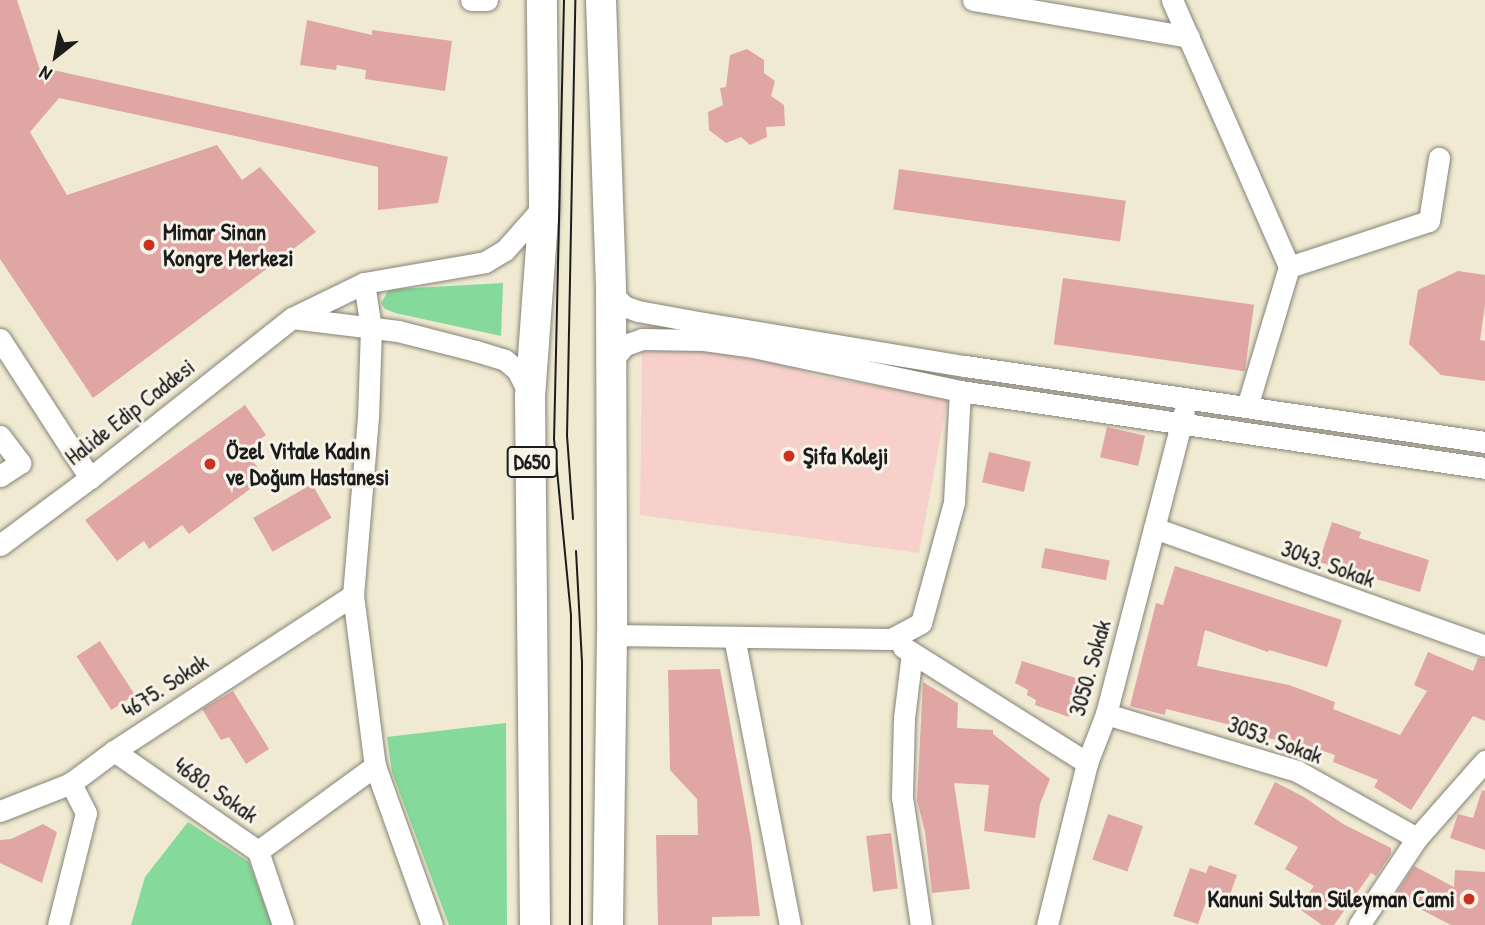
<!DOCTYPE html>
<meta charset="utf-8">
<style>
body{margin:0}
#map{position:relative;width:1485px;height:925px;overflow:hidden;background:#f0ead2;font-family:"Patrick Hand",sans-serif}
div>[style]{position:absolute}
.built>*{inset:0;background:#f7d0cc}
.green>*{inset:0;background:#85d99b}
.building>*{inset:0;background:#e0a6a3;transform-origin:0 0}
.roads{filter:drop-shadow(0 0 2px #868377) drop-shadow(0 0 2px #868377)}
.minor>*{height:21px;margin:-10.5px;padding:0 10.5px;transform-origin:10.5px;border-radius:10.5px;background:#fff}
.highway>*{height:30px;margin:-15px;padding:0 15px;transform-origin:15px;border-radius:15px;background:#fff}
.tram>*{height:2px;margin:-1px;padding:0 1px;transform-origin:1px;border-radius:1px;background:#1c1c1c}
.dots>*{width:19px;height:19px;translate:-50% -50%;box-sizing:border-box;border:4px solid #f7f3e8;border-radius:50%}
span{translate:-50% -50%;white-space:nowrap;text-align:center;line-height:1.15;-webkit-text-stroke:6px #f7f3e8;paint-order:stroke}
.shield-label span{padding:2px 5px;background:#f7f3e8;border:2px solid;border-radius:5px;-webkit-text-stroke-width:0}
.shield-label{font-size:21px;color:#1c1c1c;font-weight:700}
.poi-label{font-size:23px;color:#1c1c1c;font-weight:700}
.left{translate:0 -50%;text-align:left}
.right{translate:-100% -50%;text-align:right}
.street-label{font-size:23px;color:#1c1c1c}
.north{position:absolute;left:21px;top:21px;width:70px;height:70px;-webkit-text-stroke:5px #f7f3e8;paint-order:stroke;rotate:211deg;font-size:19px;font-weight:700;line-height:28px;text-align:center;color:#1c1c1c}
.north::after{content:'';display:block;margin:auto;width:24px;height:32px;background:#1c1c1c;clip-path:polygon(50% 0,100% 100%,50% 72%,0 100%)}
</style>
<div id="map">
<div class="built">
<i style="clip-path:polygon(642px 347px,770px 356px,816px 376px,948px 397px,919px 553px,640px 515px)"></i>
</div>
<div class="green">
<i style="clip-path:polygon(503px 283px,501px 336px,395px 313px,385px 309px,381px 303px,388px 291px,397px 289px)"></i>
<i style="clip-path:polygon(506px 723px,507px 925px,449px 925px,392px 772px,387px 737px)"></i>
<i style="clip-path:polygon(188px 822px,249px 862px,272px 925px,131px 925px,145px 877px)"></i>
</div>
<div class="building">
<i style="clip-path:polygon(0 0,17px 0,40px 70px,53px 70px,448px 157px,438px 203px,378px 210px,378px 167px,59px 98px,30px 132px,67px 195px,217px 145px,242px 180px,260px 167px,316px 232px,93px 398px,0 259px)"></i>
<i style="clip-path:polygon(307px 20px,372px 35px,372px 30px,452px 41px,445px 91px,365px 79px,366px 70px,337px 65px,336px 70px,300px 65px)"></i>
<i style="clip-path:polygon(747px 49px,764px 60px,764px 73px,775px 81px,771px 96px,784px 105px,785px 126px,766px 127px,767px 137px,750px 145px,741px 137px,726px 143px,709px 130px,708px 112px,723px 105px,720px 88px,726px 87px,730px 55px)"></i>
<i style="left:899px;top:169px;width:229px;height:41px;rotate:8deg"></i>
<i style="clip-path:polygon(1458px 271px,1485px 275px,1485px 305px,1480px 340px,1485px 341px,1485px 381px,1441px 375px,1409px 344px,1418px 290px)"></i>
<i style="left:1063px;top:278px;width:193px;height:67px;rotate:8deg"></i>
<i style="clip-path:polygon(245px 405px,266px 435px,245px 450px,265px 478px,189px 534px,182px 525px,149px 549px,144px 541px,117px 561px,85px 520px)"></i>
<i style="left:1107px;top:427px;width:39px;height:31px;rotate:13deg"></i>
<i style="left:989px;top:452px;width:43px;height:31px;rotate:13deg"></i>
<i style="left:312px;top:484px;width:39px;height:68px;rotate:60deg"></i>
<i style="clip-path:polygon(1332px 522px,1361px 532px,1359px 538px,1429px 560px,1420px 592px,1319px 562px)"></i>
<i style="left:1045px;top:548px;width:66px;height:20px;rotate:11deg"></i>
<i style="clip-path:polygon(1175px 566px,1342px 620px,1327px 667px,1269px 650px,1268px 652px,1205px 630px,1197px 666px,1289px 685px,1335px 702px,1333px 709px,1400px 735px,1427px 691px,1414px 685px,1428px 652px,1473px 671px,1478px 658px,1485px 659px,1485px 721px,1473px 716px,1411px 810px,1374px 787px,1378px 780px,1333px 762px,1335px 755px,1278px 736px,1277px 740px,1242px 733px,1243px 728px,1166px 709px,1165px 715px,1130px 706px,1156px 603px,1163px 605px)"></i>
<i style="left:100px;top:641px;width:64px;height:28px;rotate:57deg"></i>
<i style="clip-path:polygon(1022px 661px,1082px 680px,1069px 717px,1035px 705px,1036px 700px,1027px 695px,1028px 690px,1015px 683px)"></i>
<i style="clip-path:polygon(720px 669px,751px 838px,760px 916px,712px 917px,712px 925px,658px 925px,656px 835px,698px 835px,697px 799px,670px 770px,668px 670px)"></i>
<i style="clip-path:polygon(923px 682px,958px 703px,957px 728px,993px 730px,993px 734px,1050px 779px,1040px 804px,1035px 838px,984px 831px,989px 785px,954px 783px,970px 889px,932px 893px,925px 832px,917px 800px)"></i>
<i style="clip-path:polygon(233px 691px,269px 749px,246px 764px,229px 737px,221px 740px,202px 709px)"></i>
<i style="clip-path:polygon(1275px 782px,1304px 797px,1343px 824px,1391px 848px,1391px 854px,1376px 876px,1371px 873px,1334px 925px,1322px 925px,1298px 908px,1314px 886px,1285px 869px,1298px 847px,1254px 824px)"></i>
<i style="clip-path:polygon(1482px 790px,1485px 791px,1485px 850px,1450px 838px,1458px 814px,1473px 818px)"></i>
<i style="left:1108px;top:814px;width:37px;height:48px;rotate:19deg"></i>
<i style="clip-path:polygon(43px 824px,57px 832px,42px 883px,0 863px,0 840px,11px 839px)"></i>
<i style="left:891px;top:833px;width:56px;height:25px;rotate:83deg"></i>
<i style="clip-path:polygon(1209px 865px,1237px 875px,1225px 909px,1206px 902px,1198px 924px,1173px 916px,1190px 868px,1206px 873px)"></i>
<i style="clip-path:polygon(1414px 866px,1454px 887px,1455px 870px,1485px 872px,1485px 925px,1451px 925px,1395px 896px)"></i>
</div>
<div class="roads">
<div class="minor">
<i style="left:471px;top:0;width:16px"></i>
<i style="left:973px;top:0;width:219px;rotate:9.7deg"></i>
<i style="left:1172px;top:0;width:292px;rotate:66.3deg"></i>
<i style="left:1289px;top:267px;width:146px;rotate:106.7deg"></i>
<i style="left:1289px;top:267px;width:147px;rotate:-18.2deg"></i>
<i style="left:1429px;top:221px;width:64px;rotate:-81deg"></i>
<i style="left:364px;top:283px;width:46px;rotate:81.2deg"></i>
<i style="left:371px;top:328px;width:89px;rotate:91.9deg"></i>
<i style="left:368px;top:417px;width:179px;rotate:94.8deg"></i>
<i style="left:353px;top:595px;width:172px;rotate:82.7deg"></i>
<i style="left:375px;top:766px;width:169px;rotate:70.3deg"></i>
<i style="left:611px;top:293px;width:18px;rotate:45deg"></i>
<i style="left:624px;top:306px;width:15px;rotate:20deg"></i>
<i style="left:638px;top:311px;width:67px;rotate:10.3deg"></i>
<i style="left:704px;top:323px;width:265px;rotate:9.4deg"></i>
<i style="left:965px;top:366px;width:526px;rotate:8.32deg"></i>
<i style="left:292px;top:318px;width:107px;rotate:7deg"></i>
<i style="left:398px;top:331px;width:81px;rotate:14.4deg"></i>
<i style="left:476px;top:351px;width:30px;rotate:17deg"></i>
<i style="left:505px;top:360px;width:16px;rotate:40deg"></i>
<i style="left:517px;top:370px;width:27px;rotate:63deg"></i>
<i style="left:0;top:339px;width:166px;rotate:57.1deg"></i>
<i style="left:611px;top:361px;width:21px;rotate:-49deg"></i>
<i style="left:625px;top:345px;width:18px;rotate:-19deg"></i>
<i style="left:642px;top:339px;width:62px;rotate:0.9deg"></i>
<i style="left:704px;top:340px;width:49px;rotate:8.1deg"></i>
<i style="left:753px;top:347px;width:212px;rotate:12deg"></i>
<i style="left:960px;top:391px;width:531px;rotate:8.34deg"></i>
<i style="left:0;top:436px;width:34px;rotate:53deg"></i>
<i style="left:20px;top:463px;width:24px;rotate:147deg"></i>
<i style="left:1154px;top:528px;width:351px;rotate:19.6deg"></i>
<i style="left:0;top:545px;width:112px;rotate:-36.7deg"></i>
<i style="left:90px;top:478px;width:258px;rotate:-38.4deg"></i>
<i style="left:292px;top:318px;width:80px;rotate:-25.9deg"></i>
<i style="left:364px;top:283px;width:123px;rotate:-9.8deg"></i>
<i style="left:485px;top:262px;width:23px;rotate:-31deg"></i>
<i style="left:505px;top:250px;width:59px;rotate:-48.4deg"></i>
<i style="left:612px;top:635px;width:279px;rotate:0.8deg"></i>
<i style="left:891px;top:639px;width:34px;rotate:-28deg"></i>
<i style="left:921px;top:623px;width:125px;rotate:-74.7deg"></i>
<i style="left:954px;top:502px;width:111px;rotate:-86.9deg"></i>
<i style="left:734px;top:637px;width:293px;rotate:79deg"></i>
<i style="left:903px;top:647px;width:218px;rotate:32.2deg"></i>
<i style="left:912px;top:653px;width:65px;rotate:97deg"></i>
<i style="left:904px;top:718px;width:79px;rotate:91.5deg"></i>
<i style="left:902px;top:797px;width:129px;rotate:81.6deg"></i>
<i style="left:1106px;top:714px;width:199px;rotate:16.6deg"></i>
<i style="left:1297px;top:771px;width:137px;rotate:29.2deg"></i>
<i style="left:114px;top:751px;width:175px;rotate:34.8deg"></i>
<i style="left:258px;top:851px;width:78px;rotate:71.3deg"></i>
<i style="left:0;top:811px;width:76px;rotate:-21.5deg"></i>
<i style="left:71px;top:783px;width:54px;rotate:-36.7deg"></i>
<i style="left:114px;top:751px;width:285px;rotate:-33.1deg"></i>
<i style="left:258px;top:851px;width:145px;rotate:-36deg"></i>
<i style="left:58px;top:925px;width:115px;rotate:-76deg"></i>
<i style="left:86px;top:813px;width:34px;rotate:-117deg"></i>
<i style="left:1047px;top:925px;width:167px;rotate:-76.1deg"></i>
<i style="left:1087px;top:763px;width:53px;rotate:-68.8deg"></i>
<i style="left:1106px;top:714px;width:311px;rotate:-75.5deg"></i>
<i style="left:1359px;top:925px;width:105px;rotate:-56.3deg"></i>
<i style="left:1417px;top:838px;width:103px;rotate:-48.6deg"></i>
</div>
<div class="highway">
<i style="left:601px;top:0;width:293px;rotate:88deg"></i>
<i style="left:611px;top:293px;width:342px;rotate:89.8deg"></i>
<i style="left:612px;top:635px;width:290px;rotate:90.8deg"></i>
<i style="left:535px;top:925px;width:528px;rotate:-90.54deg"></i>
<i style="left:530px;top:397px;width:192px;rotate:-85.8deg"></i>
<i style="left:544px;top:206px;width:206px;rotate:-90.6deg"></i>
</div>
</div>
<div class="tram">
<i style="left:564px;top:0;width:439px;rotate:91.3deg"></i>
<i style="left:554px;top:439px;width:177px;rotate:84.5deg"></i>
<i style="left:571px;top:615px;width:310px;rotate:90.2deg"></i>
<i style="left:573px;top:519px;width:83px;rotate:-94.1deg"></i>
<i style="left:567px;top:436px;width:436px;rotate:-88.9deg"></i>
<i style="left:576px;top:551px;width:110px;rotate:86.9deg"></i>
<i style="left:582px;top:661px;width:264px;rotate:90deg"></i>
</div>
<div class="dots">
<i style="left:149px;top:245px;background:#c8321e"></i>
<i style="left:789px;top:456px;background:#c8321e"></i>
<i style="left:210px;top:464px;background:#c8321e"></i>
<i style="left:1469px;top:899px;background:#c8321e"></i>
</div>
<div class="shield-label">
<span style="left:532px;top:462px">D650</span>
</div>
<div class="poi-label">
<span class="left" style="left:163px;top:245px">Mimar Sinan<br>Kongre Merkezi</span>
<span class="left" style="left:226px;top:464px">Özel Vitale Kadın<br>ve Doğum Hastanesi</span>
<span class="left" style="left:803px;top:456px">Şifa Koleji</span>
<span class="right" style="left:1455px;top:899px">Kanuni Sultan Süleyman Cami</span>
</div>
<div class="street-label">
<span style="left:130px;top:412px;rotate:-38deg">Halide Edip Caddesi</span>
<span style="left:1328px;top:564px;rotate:20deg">3043. Sokak</span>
<span style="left:1090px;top:668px;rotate:-74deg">3050. Sokak</span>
<span style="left:165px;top:686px;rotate:-33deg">4675. Sokak</span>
<span style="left:1275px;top:740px;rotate:20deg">3053. Sokak</span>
<span style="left:216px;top:790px;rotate:35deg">4680. Sokak</span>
</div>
<div class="north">N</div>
</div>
